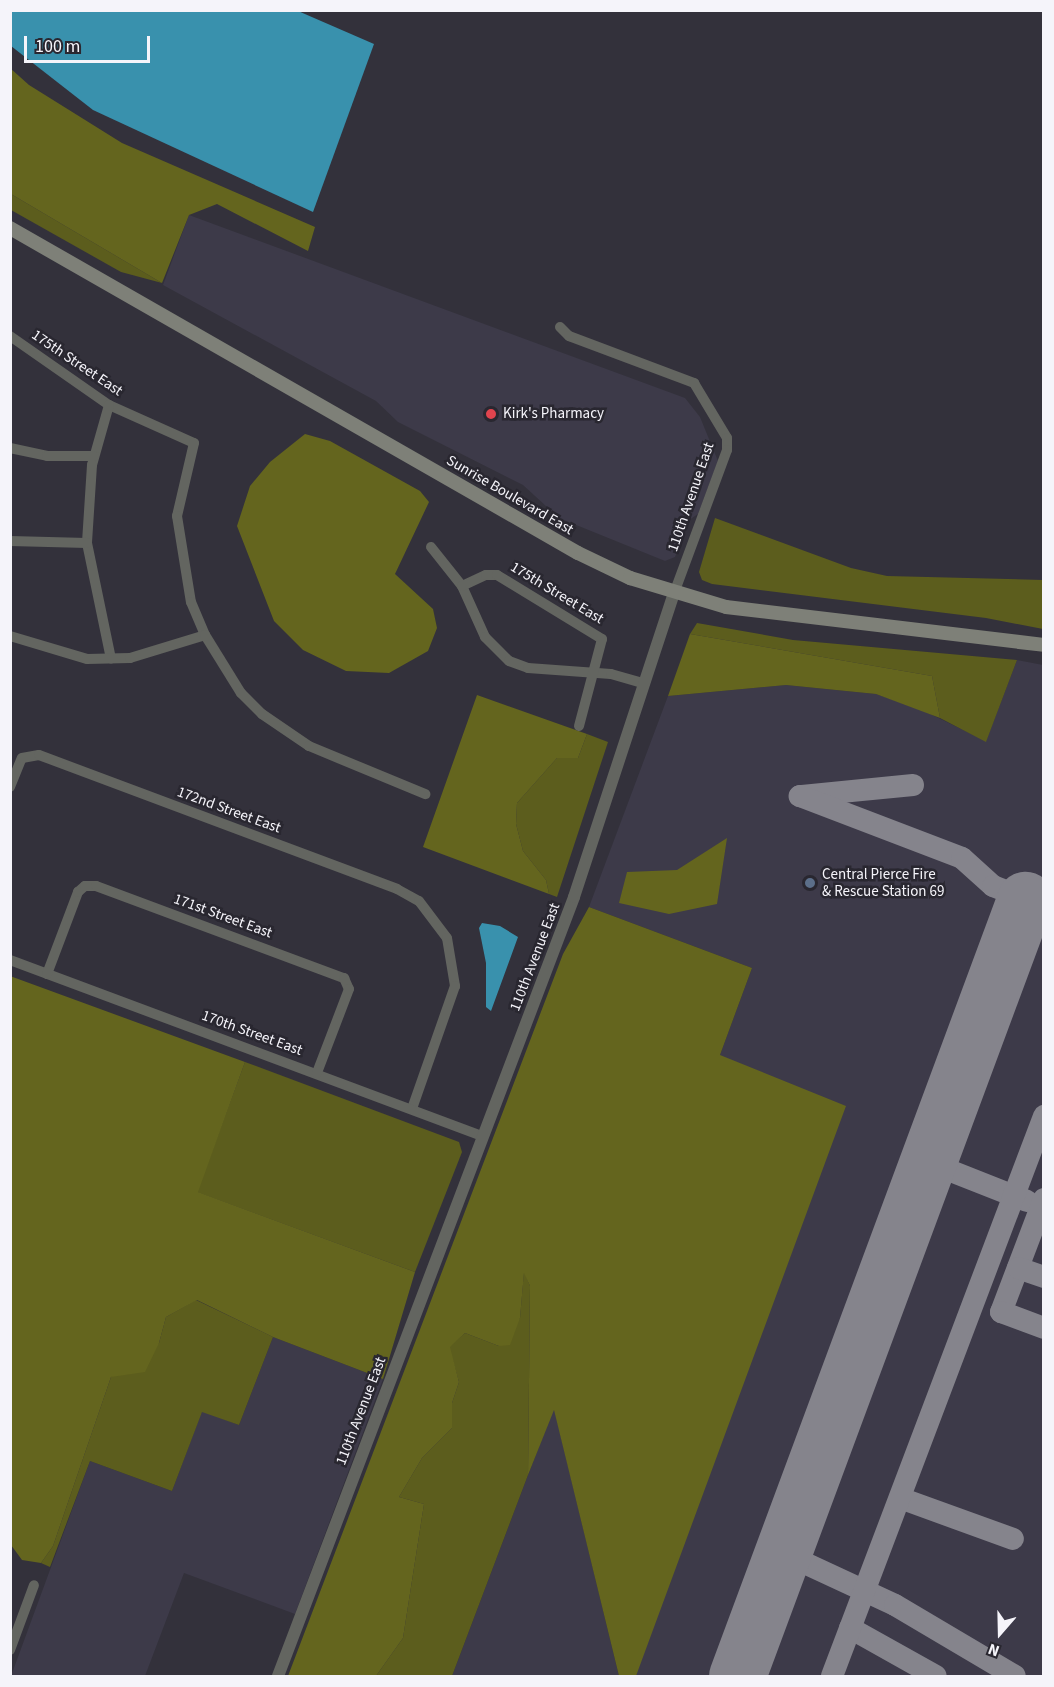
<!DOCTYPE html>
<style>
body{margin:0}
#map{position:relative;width:1054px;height:1687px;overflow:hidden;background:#33313b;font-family:"Source Sans 3",sans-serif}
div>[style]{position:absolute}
.built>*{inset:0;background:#3d3a49}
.green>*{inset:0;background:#5c5d1d}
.forest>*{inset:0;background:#64651e}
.water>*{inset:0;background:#3991ad}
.taxiway>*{height:22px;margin:-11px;padding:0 11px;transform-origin:11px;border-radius:11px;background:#85848c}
.runway>*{height:57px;margin:-28.5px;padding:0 28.5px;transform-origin:28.5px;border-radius:28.5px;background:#85848c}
.minor>*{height:10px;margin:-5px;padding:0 5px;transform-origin:5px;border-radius:5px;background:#636560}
.tertiary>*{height:12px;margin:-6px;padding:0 6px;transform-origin:6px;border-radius:6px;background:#636560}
.secondary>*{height:14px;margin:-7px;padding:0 7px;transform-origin:7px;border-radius:7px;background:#7e8078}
.dots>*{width:16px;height:16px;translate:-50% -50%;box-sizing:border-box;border:3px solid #292730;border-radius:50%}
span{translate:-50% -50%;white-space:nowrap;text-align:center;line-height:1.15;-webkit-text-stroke:5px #292730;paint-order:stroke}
.street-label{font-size:15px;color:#f5f4fa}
.poi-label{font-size:15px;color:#f5f4fa}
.left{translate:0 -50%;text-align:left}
.frame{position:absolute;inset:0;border:12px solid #f5f4fa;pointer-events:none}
.north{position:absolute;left:970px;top:1603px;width:60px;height:60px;-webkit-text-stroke:4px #292730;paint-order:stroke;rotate:200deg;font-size:16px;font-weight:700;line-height:24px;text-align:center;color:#f5f4fa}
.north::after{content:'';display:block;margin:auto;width:21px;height:27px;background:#f5f4fa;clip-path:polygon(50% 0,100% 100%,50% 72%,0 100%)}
.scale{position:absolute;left:24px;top:36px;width:126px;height:27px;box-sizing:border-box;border:3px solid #f5f4fa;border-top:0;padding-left:8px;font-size:18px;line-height:21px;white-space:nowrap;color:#f5f4fa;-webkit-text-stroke:4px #292730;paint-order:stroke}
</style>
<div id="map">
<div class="built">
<i style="clip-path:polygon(189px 215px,685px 398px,700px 417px,718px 461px,698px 514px,689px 520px,675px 557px,665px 561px,559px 518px,523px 485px,398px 422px,376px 401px,163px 285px)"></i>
<i style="clip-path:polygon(1017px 660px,1043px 665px,1043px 1676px,636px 1676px,720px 1055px,752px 968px,589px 907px,668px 696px,786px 685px,876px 694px,920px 709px,986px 741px)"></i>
<i style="clip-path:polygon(273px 1337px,383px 1379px,295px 1614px,184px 1573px,145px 1676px,11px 1676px,90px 1461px,172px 1491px,202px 1411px,239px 1425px)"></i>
<i style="clip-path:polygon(554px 1408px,619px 1676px,452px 1676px,528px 1475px)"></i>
</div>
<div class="green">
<i style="clip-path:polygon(11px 194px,162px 283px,121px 272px,11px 210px)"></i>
<i style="clip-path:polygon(715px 518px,851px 568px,887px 576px,1043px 580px,1043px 629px,986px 618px,712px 584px,702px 580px,699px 572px)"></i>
<i style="clip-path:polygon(697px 623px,793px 640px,1017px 660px,986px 742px,940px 718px,932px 676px,690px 634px)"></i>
<i style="clip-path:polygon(587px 734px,608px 742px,557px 897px,549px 894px,546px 880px,523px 851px,516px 824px,517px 803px,557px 758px,578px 758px)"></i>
<i style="clip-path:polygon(245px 1062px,459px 1142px,462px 1152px,415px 1272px,197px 1192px)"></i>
<i style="clip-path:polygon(524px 1271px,530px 1286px,528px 1475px,452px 1676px,376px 1676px,403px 1638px,424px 1504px,399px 1497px,422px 1458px,452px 1428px,452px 1403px,459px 1382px,449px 1347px,465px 1333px,499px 1346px,520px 1318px)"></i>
<i style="clip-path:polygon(196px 1300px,273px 1337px,239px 1425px,202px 1412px,172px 1491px,90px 1461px,50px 1567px,41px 1563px,53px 1546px,111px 1377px,159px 1343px,166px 1317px)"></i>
</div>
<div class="forest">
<i style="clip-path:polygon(10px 68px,29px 85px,122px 143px,315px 227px,308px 251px,217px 204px,189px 215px,162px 283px,11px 194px)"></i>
<i style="clip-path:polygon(305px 434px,330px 441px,420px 491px,429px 502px,395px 574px,433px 609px,437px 628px,428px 651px,389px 673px,346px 671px,303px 650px,274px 621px,237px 526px,250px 486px,270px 462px)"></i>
<i style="clip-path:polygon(690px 634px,932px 676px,940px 718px,876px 694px,786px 685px,668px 696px)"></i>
<i style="clip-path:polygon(477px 695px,587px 734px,578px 758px,557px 758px,517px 803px,516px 824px,523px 851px,546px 880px,549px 894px,423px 847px)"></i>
<i style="clip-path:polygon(727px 838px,717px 904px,669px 914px,619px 903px,627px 872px,677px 870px)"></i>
<i style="clip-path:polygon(589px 907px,752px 968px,720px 1055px,846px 1106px,636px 1676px,619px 1676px,554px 1410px,528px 1475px,530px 1286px,524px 1273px,520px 1318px,510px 1345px,499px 1346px,465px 1333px,450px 1347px,459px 1382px,452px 1403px,452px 1428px,422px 1458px,399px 1497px,424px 1504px,403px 1638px,376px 1676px,288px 1676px,563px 954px)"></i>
<i style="clip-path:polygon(10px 976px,245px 1062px,198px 1192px,415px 1272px,383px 1379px,273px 1337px,197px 1300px,166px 1317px,159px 1343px,145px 1372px,111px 1377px,53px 1546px,41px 1563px,22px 1560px,11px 1545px)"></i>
</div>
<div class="water">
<i style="clip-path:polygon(11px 10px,298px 11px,374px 44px,313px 212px,93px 110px,11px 46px)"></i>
<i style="clip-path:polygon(482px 923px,500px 926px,518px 937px,491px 1011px,486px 1007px,486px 963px,479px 928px)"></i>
</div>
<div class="taxiway">
<i style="left:913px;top:785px;width:114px;rotate:174.4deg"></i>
<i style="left:800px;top:796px;width:173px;rotate:20.9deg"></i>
<i style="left:962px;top:858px;width:42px;rotate:42.1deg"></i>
<i style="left:993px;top:886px;width:55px;rotate:21.4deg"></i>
<i style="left:928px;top:1162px;width:106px;rotate:21.5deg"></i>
<i style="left:1044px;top:1199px;width:121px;rotate:110.8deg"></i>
<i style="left:1001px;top:1312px;width:46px;rotate:20.4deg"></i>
<i style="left:1018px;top:1268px;width:28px;rotate:19deg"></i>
<i style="left:900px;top:1498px;width:120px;rotate:19.9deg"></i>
<i style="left:783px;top:1553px;width:123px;rotate:24.9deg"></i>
<i style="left:895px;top:1605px;width:139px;rotate:30.6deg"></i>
<i style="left:850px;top:1628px;width:98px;rotate:29.2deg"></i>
<i style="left:832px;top:1676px;width:599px;rotate:-69.26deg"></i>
</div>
<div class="runway">
<i style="left:737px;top:1676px;width:828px;rotate:-69.64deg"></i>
</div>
<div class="minor">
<i style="left:560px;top:327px;width:13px;rotate:45deg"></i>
<i style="left:569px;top:336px;width:134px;rotate:20.6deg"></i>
<i style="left:694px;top:383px;width:64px;rotate:59deg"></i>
<i style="left:727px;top:438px;width:12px;rotate:90deg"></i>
<i style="left:727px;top:450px;width:153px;rotate:110.3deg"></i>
<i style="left:10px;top:336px;width:121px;rotate:34.9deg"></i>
<i style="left:109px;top:405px;width:93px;rotate:24.1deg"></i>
<i style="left:194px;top:443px;width:75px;rotate:103.1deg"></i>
<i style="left:177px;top:516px;width:87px;rotate:80.8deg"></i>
<i style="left:191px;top:602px;width:36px;rotate:67deg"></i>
<i style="left:109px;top:405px;width:62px;rotate:105.8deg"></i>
<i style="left:92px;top:465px;width:78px;rotate:93.7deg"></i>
<i style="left:87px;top:543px;width:118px;rotate:78.3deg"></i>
<i style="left:10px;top:448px;width:38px;rotate:12deg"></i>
<i style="left:47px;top:456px;width:47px"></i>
<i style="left:10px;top:541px;width:77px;rotate:1.5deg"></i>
<i style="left:431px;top:547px;width:50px;rotate:51.5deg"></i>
<i style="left:462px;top:586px;width:56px;rotate:65.7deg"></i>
<i style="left:485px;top:637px;width:34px;rotate:45deg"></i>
<i style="left:509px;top:661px;width:20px;rotate:20deg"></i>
<i style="left:528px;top:668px;width:83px;rotate:4.1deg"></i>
<i style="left:611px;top:674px;width:35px;rotate:16deg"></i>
<i style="left:462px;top:586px;width:26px;rotate:-25deg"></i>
<i style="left:486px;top:575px;width:11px"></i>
<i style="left:497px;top:575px;width:123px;rotate:31.4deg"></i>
<i style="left:602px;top:639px;width:90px;rotate:104.8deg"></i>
<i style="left:10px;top:636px;width:80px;rotate:16.6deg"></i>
<i style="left:87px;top:659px;width:43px;rotate:-1.3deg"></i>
<i style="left:130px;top:658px;width:78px;rotate:-17deg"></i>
<i style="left:205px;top:635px;width:68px;rotate:58.2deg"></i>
<i style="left:241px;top:693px;width:30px;rotate:45deg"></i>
<i style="left:262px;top:714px;width:57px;rotate:34.2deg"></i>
<i style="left:309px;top:746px;width:126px;rotate:22.5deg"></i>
<i style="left:10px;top:787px;width:31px;rotate:-68deg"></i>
<i style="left:22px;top:758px;width:17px;rotate:-10deg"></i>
<i style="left:39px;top:755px;width:382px;rotate:20.5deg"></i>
<i style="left:397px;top:889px;width:25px;rotate:29deg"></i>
<i style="left:419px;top:901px;width:46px;rotate:52.9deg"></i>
<i style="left:447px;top:938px;width:49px;rotate:80.5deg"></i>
<i style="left:455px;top:986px;width:130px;rotate:109.3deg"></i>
<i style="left:10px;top:960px;width:504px;rotate:20.45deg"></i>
<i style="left:47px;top:974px;width:88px;rotate:-69.3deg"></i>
<i style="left:78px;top:892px;width:9px;rotate:-41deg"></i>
<i style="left:85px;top:886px;width:11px"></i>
<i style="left:96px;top:886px;width:265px;rotate:20.4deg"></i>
<i style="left:344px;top:978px;width:12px;rotate:66deg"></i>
<i style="left:349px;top:989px;width:90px;rotate:110.9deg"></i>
<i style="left:10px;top:1650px;width:69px;rotate:-69.7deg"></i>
</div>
<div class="tertiary">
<i style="left:278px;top:1676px;width:833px;rotate:-69.19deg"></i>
<i style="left:574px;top:897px;width:320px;rotate:-71.8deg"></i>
</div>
<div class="secondary">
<i style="left:10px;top:228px;width:654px;rotate:29.78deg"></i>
<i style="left:578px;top:553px;width:58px;rotate:25.7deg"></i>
<i style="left:630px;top:578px;width:100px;rotate:16.8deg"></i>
<i style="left:726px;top:607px;width:320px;rotate:6.8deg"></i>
</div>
<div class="dots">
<i style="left:491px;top:414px;background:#e0444e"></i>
<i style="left:810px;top:883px;background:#5c6f8a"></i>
</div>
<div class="street-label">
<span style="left:77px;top:363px;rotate:34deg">175th Street East</span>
<span style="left:510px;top:495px;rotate:30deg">Sunrise Boulevard East</span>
<span style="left:691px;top:497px;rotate:-71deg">110th Avenue East</span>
<span style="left:557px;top:593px;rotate:31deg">175th Street East</span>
<span style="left:229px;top:810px;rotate:20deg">172nd Street East</span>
<span style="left:223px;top:916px;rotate:20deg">171st Street East</span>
<span style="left:535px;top:957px;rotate:-69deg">110th Avenue East</span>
<span style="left:252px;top:1033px;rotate:20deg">170th Street East</span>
<span style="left:361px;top:1411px;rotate:-69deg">110th Avenue East</span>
</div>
<div class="poi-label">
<span class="left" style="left:503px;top:414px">Kirk's Pharmacy</span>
<span class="left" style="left:822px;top:883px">Central Pierce Fire<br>&amp; Rescue Station 69</span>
</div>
<div class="frame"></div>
<div class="north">N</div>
<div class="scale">100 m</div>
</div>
